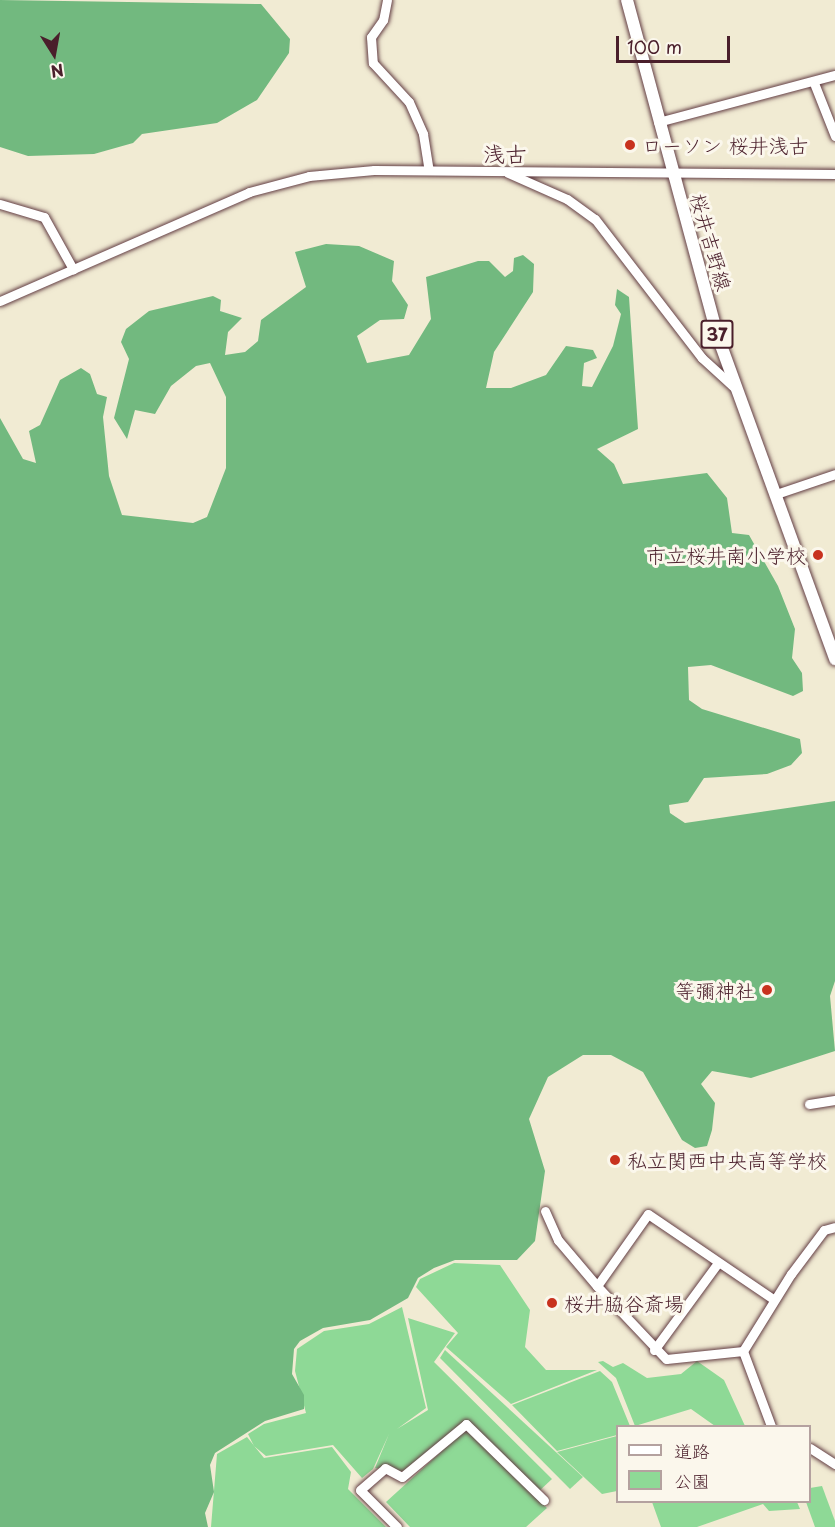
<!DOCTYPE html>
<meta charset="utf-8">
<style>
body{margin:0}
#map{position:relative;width:835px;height:1527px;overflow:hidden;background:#f1ebd3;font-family:"Playpen Sans","Klee One",sans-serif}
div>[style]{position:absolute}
.green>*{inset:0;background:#8ed996}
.forest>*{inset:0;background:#72b97f}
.roads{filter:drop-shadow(0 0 2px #633e44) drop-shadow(0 0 2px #633e44)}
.minor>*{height:9px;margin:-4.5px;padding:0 4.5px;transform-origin:4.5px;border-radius:4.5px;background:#fff}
.major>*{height:12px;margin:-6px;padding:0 6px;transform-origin:6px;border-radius:6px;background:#fff}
.dots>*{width:16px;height:16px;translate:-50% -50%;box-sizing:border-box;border:3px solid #fbf7ec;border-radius:50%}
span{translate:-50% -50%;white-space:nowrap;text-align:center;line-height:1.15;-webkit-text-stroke:6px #fbf7ec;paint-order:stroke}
.shield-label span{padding:2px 4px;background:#fbf7ec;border:2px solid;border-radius:4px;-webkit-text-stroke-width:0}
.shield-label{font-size:18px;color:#4a1f2b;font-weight:700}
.poi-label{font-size:20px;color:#4a1f2b}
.left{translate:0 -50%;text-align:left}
.right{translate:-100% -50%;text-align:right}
.street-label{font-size:20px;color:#4a1f2b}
.quarter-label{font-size:22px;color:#4a1f2b}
.legend{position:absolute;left:616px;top:1425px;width:195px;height:78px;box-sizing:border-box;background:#fbf7ec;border:2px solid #b4a19f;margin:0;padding:8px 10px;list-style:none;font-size:18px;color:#4a1f2b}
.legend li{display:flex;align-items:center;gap:12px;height:30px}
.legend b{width:30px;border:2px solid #b4a19f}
.north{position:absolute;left:24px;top:24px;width:60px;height:60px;-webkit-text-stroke:4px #fbf7ec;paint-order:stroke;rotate:169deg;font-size:16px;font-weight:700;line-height:24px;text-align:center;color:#4a1f2b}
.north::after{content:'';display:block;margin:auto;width:21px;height:27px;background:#4a1f2b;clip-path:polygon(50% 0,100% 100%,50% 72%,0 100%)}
.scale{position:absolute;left:616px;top:36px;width:114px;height:27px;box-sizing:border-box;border:3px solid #4a1f2b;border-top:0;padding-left:8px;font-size:18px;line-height:21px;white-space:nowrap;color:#4a1f2b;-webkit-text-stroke:4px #fbf7ec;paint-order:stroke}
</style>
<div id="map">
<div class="green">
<i style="clip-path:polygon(454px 1263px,500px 1265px,530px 1310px,525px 1347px,546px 1370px,597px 1370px,511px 1404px,446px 1347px,458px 1333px,416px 1287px,420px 1279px)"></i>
<i style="clip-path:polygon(402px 1307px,426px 1408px,397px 1429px,428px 1410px,408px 1318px,455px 1333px,434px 1362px,552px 1479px,537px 1493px,490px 1452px,547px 1508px,526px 1527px,410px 1527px,386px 1502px,465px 1430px,406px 1472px,375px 1468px,389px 1434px,373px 1469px,362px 1478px,333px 1445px,266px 1456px,254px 1446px,248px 1434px,264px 1424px,306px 1413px,295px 1371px,297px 1349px,324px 1331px,369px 1324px)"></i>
<i style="clip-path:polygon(445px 1350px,583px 1477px,570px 1489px,440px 1358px)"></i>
<i style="clip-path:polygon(603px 1361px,613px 1367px,623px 1363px,647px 1378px,681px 1374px,697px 1361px,724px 1380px,745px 1426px,715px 1426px,691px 1409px,635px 1426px,616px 1378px,598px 1362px)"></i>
<i style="clip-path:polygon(600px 1371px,612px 1382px,630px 1426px,618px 1426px,617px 1435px,557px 1451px,512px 1405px)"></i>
<i style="clip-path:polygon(617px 1436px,617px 1491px,602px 1494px,557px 1452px)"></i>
<i style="clip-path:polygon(247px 1437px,264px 1458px,332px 1447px,351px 1472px,348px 1489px,386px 1527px,211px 1527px,217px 1454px)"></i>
<i style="clip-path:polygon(822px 1486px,835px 1521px,835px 1527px,815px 1527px,806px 1502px,810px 1488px)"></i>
<i style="clip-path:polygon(652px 1502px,797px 1502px,800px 1509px,769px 1511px,763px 1504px,697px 1527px,661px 1527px)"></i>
</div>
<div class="forest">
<i style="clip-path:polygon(0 0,261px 4px,290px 39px,289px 53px,257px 100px,217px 123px,142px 134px,133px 143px,94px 154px,28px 156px,0 147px)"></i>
<i style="clip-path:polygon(326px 244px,359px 246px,394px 261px,392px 281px,408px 305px,404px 319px,380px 320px,357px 336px,367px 363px,409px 355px,431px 319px,426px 277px,478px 261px,489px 261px,505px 277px,513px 271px,514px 258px,523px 255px,534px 264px,533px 292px,494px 352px,486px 388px,511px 388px,546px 375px,566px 346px,593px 350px,597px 358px,584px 363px,582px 386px,592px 387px,613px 346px,621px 314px,615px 305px,617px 289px,629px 297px,638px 429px,597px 449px,614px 464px,623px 484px,707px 473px,727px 498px,732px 533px,749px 535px,778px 586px,795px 629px,792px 658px,802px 673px,803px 691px,793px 696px,711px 665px,688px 667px,689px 700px,702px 709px,800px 739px,802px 753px,791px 765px,767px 774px,704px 778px,688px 802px,669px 805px,670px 813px,685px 823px,835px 801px,835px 981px,830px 996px,835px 1051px,751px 1078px,712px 1071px,701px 1084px,715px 1103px,712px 1130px,707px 1146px,695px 1148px,682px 1140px,643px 1072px,611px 1055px,583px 1055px,548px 1077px,529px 1119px,545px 1171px,535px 1241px,517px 1260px,455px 1260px,434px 1268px,418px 1278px,408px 1298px,370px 1320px,323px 1328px,300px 1341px,294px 1349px,292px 1374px,304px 1395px,304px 1409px,265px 1421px,215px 1453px,210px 1465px,214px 1492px,205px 1513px,208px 1527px,0 1527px,0 418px,23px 459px,36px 463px,29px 431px,40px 425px,60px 380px,81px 368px,90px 374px,97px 394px,107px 397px,103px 417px,109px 476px,122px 515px,193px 523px,207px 517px,226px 468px,226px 397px,210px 363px,196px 366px,171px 386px,155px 414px,135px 410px,127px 439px,114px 418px,129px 359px,121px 342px,126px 329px,149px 311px,213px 296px,221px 300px,220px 311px,242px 318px,228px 332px,225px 355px,245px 352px,258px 341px,261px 320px,306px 287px,295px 252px)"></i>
</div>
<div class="roads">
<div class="minor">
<i style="left:387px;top:0;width:20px;rotate:101deg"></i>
<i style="left:383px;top:20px;width:21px;rotate:125deg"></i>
<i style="left:371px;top:37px;width:26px;rotate:86deg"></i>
<i style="left:373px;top:63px;width:53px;rotate:47.3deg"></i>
<i style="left:409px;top:102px;width:35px;rotate:66deg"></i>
<i style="left:423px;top:134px;width:36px;rotate:81deg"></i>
<i style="left:814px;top:83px;width:57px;rotate:68.4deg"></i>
<i style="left:658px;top:122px;width:183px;rotate:-14.9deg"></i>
<i style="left:508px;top:173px;width:64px;rotate:23.8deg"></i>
<i style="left:567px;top:199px;width:34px;rotate:36deg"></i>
<i style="left:595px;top:219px;width:175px;rotate:52.4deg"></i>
<i style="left:702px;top:358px;width:47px;rotate:42.4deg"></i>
<i style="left:0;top:204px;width:46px;rotate:16.5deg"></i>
<i style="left:44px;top:217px;width:60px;rotate:60.9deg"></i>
<i style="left:0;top:301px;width:272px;rotate:-23.6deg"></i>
<i style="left:249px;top:192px;width:62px;rotate:-14.9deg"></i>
<i style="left:309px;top:176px;width:65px;rotate:-5.3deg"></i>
<i style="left:374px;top:170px;width:461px;rotate:0.5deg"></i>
<i style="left:776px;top:494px;width:62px;rotate:-18.7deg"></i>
<i style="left:809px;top:1104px;width:26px;rotate:-9deg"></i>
<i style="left:545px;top:1211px;width:32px;rotate:66deg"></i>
<i style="left:558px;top:1240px;width:60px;rotate:49.7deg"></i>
<i style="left:654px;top:1350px;width:108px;rotate:-53.7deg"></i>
<i style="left:743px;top:1351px;width:77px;rotate:174.1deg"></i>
<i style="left:666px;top:1359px;width:100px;rotate:-133.4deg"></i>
<i style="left:597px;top:1286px;width:88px;rotate:-54.7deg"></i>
<i style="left:648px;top:1214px;width:151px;rotate:34.2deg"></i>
<i style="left:771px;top:1426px;width:80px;rotate:-110.5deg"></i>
<i style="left:743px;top:1351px;width:91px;rotate:-58.1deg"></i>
<i style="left:791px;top:1274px;width:55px;rotate:-53.1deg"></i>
<i style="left:824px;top:1230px;width:11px;rotate:-15deg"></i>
<i style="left:810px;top:1448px;width:30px;rotate:33deg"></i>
<i style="left:397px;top:1527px;width:52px;rotate:-135deg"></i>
<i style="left:360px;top:1490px;width:33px;rotate:-41deg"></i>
<i style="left:385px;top:1468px;width:19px;rotate:28deg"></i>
<i style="left:402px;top:1477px;width:83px;rotate:-39.6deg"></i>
<i style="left:466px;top:1424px;width:109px;rotate:44.3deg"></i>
</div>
<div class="major">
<i style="left:627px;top:0;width:349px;rotate:74.9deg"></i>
<i style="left:718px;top:337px;width:343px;rotate:70deg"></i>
</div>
</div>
<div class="dots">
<i style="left:630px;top:145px;background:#c8321e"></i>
<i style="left:818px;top:555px;background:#c8321e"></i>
<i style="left:767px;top:990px;background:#c8321e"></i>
<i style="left:615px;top:1160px;background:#c8321e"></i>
<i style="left:552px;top:1303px;background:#c8321e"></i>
</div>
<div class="shield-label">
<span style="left:717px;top:334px">37</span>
</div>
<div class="poi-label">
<span class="left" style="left:642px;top:145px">ローソン 桜井浅古</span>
<span class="right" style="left:806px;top:555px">市立桜井南小学校</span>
<span class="right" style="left:755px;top:990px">等彌神社</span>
<span class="left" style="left:627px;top:1160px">私立関西中央高等学校</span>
<span class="left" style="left:564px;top:1303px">桜井脇谷斎場</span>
</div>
<div class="street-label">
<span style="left:711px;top:242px;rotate:74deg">桜井吉野線</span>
</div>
<div class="quarter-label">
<span style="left:505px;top:153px">浅古</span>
</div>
<ul class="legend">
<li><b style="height:8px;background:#fff"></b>道路</li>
<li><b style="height:16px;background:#8ed996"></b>公園</li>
</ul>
<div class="north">N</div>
<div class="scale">100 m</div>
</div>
